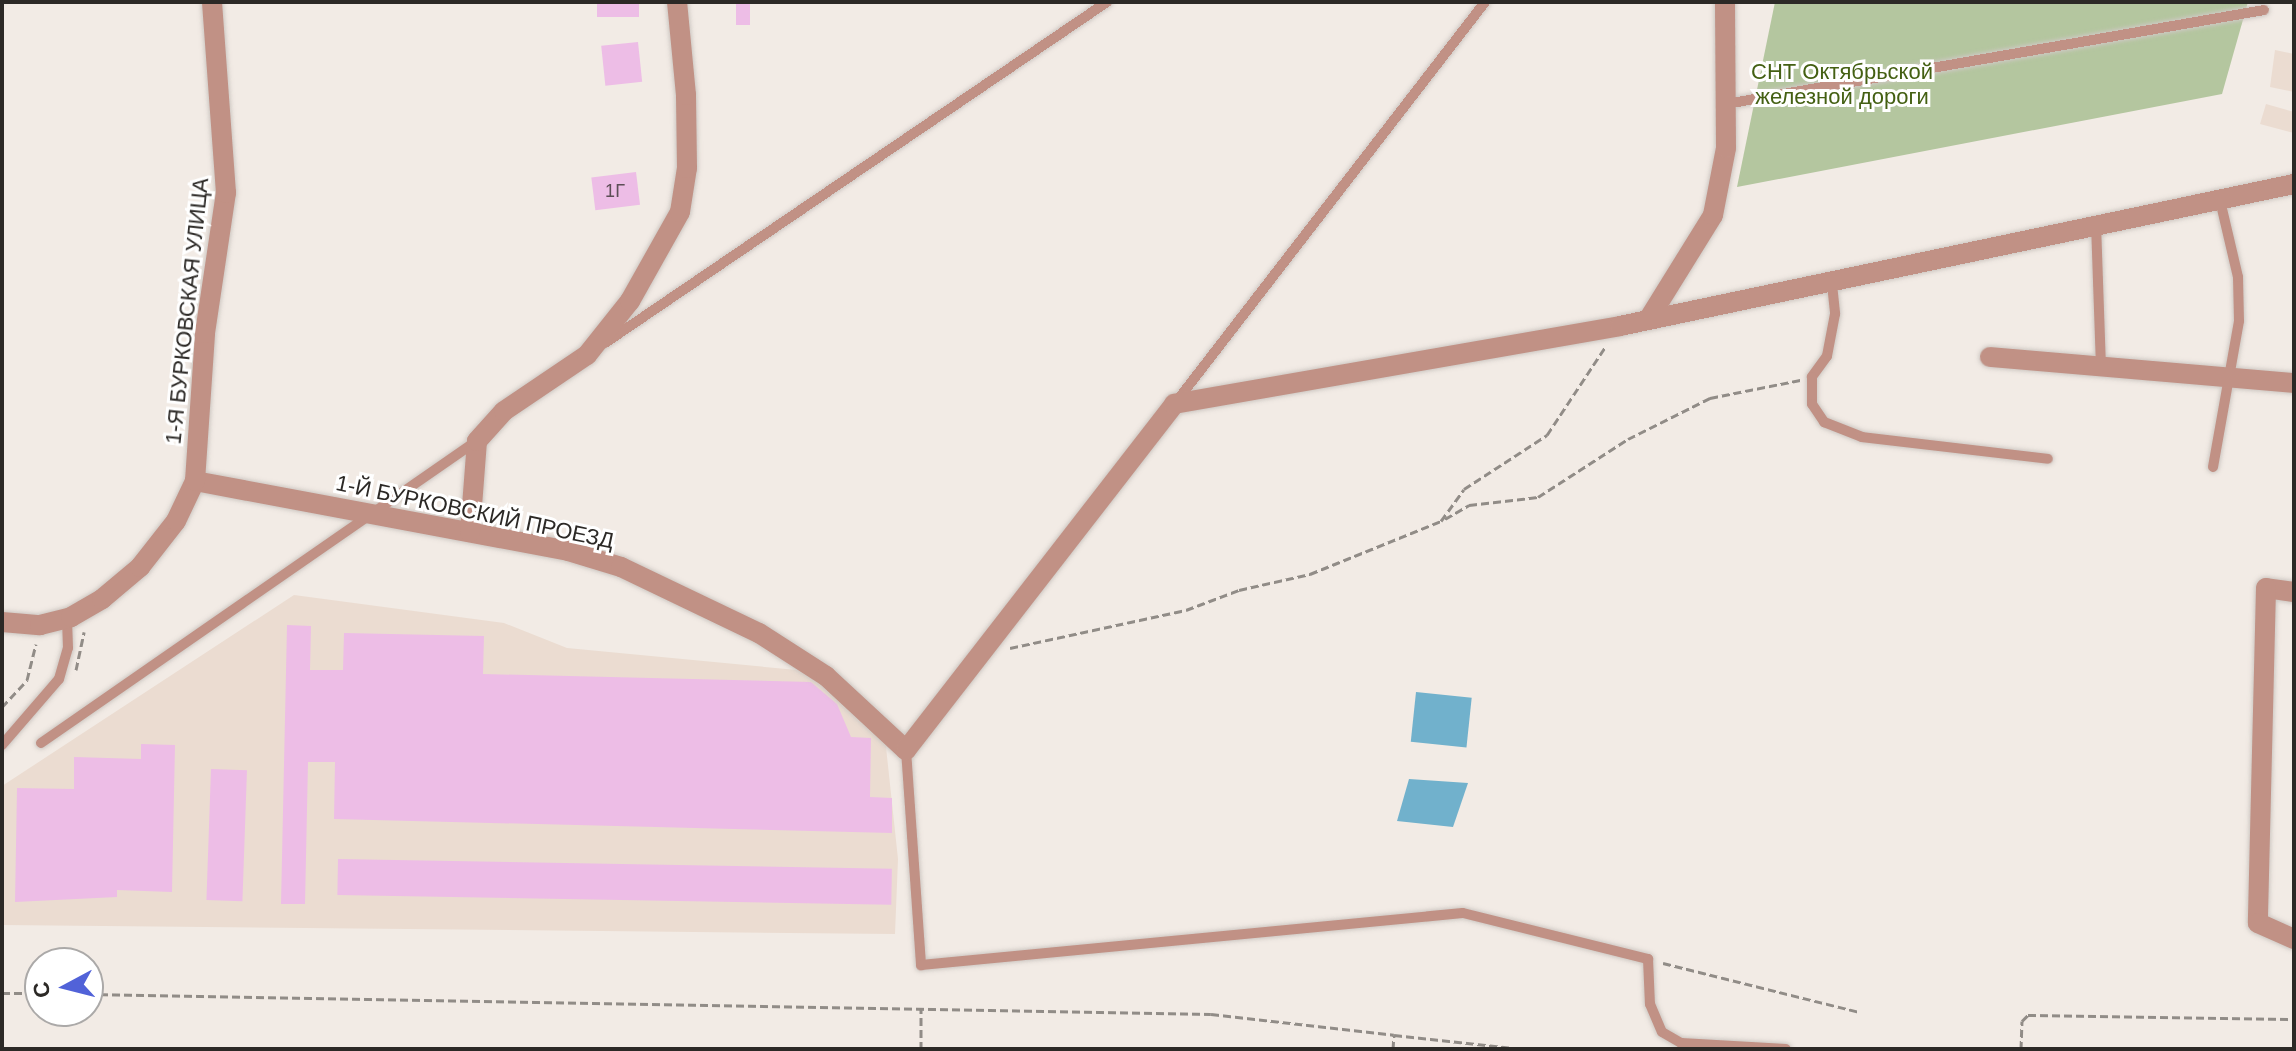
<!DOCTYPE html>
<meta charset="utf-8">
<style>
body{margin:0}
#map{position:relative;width:2296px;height:1051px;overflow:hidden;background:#f2ebe5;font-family:Helvetica,sans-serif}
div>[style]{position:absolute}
.built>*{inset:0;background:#ebdcd1}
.green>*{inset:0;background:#b4c69f}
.water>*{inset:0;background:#71b1cc;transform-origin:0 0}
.building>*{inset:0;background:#edbde6;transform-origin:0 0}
.path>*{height:3px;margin-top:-1.5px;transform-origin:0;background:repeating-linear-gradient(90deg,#918c87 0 8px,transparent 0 12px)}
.roads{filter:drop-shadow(0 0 2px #cec8c3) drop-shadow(0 0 2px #cec8c3)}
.lane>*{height:10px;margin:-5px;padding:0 5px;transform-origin:5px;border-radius:5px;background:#c19185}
.street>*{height:20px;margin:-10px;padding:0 10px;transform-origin:10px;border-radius:10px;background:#c19185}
span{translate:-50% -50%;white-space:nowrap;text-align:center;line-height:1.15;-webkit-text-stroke:6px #fff;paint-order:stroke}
.number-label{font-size:18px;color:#5c4e56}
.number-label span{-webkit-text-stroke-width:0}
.park-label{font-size:22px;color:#446013}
.street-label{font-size:22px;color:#2c2926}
.frame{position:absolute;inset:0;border:4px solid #2c2926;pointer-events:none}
.north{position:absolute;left:24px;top:947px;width:80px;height:80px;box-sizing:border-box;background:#fff;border:2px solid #aba9a8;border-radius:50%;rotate:263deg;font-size:22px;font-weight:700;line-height:32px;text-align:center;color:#2c2926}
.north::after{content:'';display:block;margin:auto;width:28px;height:36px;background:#5162d8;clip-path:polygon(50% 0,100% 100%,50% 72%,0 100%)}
</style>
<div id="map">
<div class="built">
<i style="clip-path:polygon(2275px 50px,2294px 54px,2294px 92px,2270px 87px)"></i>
<i style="clip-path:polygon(2266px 104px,2294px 112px,2294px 133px,2260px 124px)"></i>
<i style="clip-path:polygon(294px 595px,504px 623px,567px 648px,818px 672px,906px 750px,886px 747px,898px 859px,895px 934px,2px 925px,2px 786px)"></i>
</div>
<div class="green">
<i style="clip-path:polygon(1775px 2px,2248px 2px,2222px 94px,1737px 187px)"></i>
</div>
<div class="water">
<i style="left:1416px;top:692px;width:56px;height:50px;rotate:6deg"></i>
<i style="clip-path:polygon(1409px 779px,1468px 783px,1453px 827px,1397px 821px)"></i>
</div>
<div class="building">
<i style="left:597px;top:2px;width:42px;height:15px"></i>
<i style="left:736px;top:2px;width:14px;height:23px"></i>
<i style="left:638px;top:42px;width:40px;height:37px;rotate:84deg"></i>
<i style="left:636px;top:172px;width:33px;height:45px;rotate:83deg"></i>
<i style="clip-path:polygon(287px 625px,311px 626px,310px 670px,343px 670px,344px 633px,484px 636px,483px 674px,811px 682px,837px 704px,851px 737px,871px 738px,870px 797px,892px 798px,892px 833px,334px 819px,335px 762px,308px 762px,305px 904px,281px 904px)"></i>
<i style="clip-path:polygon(141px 744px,175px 745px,172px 892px,117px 890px,117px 897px,15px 902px,17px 788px,74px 789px,74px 757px,141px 759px)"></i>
<i style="left:211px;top:769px;width:36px;height:131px;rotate:2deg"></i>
<i style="left:338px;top:859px;width:554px;height:36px;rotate:1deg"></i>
</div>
<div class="path">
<i style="left:1445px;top:519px;width:28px;rotate:-30deg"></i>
<i style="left:1469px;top:505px;width:69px;rotate:-6.6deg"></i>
<i style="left:1538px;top:497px;width:107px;rotate:-32.8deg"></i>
<i style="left:1628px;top:439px;width:92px;rotate:-26.6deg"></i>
<i style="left:1710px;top:398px;width:92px;rotate:-11.3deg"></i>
<i style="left:1010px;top:648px;width:180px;rotate:-12.2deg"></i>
<i style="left:1186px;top:610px;width:57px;rotate:-20.7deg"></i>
<i style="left:1239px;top:590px;width:73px;rotate:-12.7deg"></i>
<i style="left:1310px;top:574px;width:141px;rotate:-22deg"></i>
<i style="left:1441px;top:521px;width:39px;rotate:-54deg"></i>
<i style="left:1464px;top:489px;width:99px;rotate:-33deg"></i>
<i style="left:1547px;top:435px;width:107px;rotate:-56.5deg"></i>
<i style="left:76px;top:670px;width:39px;rotate:-78deg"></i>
<i style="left:2px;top:707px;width:37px;rotate:-47deg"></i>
<i style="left:27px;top:680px;width:37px;rotate:-76deg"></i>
<i style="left:1663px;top:963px;width:203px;rotate:14deg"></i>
<i style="left:2px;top:993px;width:38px"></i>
<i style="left:88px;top:994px;width:1123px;rotate:1.02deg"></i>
<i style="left:1211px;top:1014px;width:184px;rotate:6.5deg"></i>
<i style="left:921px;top:1049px;width:40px;rotate:-90deg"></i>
<i style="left:1393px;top:1049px;width:14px;rotate:-86deg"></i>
<i style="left:1394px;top:1035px;width:129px;rotate:6.2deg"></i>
<i style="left:1620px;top:1049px;width:1px"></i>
<i style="left:2021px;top:1049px;width:28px;rotate:-88deg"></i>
<i style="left:2022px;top:1021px;width:8px;rotate:-45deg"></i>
<i style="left:2028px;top:1015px;width:266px;rotate:0.9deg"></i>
</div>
<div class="roads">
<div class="lane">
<i style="left:1726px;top:104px;width:546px;rotate:-9.91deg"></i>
<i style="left:2096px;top:224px;width:143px;rotate:88deg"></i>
<i style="left:1832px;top:284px;width:30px;rotate:84deg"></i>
<i style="left:1835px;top:314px;width:43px;rotate:100.8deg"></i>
<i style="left:1827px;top:356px;width:26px;rotate:126deg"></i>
<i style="left:1812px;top:377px;width:27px;rotate:90deg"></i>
<i style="left:1812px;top:404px;width:22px;rotate:56deg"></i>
<i style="left:1824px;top:422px;width:41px;rotate:21.5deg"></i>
<i style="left:1862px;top:437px;width:187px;rotate:6.7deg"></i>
<i style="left:605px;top:343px;width:607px;rotate:-34.19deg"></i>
<i style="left:1176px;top:402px;width:505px;rotate:-52.31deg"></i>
<i style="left:2213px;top:467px;width:148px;rotate:-79.9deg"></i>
<i style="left:2239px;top:321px;width:44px;rotate:-91.3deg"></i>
<i style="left:2238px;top:277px;width:79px;rotate:-103.2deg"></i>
<i style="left:41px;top:743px;width:528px;rotate:-34.74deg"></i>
<i style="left:2px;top:745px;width:87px;rotate:-49.2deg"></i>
<i style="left:59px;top:679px;width:32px;rotate:-74deg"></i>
<i style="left:68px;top:648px;width:30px;rotate:-92deg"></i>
<i style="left:906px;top:750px;width:216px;rotate:86deg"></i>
<i style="left:921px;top:965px;width:544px;rotate:-5.48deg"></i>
<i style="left:1463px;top:913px;width:191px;rotate:14deg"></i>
<i style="left:1648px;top:959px;width:45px;rotate:87.5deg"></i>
<i style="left:1650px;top:1004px;width:30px;rotate:67deg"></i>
<i style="left:1662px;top:1032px;width:22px;rotate:30deg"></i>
<i style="left:1681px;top:1043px;width:105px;rotate:3.3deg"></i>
</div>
<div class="street">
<i style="left:1648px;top:320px;width:123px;rotate:-58.2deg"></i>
<i style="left:1713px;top:215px;width:68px;rotate:-79deg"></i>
<i style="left:1726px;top:148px;width:146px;rotate:-90.4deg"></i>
<i style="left:1990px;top:357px;width:305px;rotate:4.9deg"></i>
<i style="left:195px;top:481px;width:380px;rotate:10.6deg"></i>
<i style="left:568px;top:551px;width:55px;rotate:16.8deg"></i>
<i style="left:621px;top:567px;width:153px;rotate:25.6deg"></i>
<i style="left:759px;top:633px;width:80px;rotate:32.7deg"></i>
<i style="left:826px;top:676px;width:109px;rotate:42.8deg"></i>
<i style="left:906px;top:750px;width:438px;rotate:-52.2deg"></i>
<i style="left:1174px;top:404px;width:453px;rotate:-9.9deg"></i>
<i style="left:1620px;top:326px;width:689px;rotate:-11.9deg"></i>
<i style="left:470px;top:532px;width:91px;rotate:-85.6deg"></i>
<i style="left:477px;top:441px;width:40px;rotate:-48deg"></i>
<i style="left:504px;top:411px;width:100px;rotate:-34deg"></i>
<i style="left:587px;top:355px;width:69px;rotate:-51.5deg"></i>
<i style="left:630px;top:301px;width:102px;rotate:-60.7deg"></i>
<i style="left:680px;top:212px;width:45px;rotate:-81deg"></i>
<i style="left:687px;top:168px;width:73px;rotate:-90.8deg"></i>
<i style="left:686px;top:95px;width:93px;rotate:-95.5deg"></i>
<i style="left:2294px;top:592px;width:28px;rotate:-172deg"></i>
<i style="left:2266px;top:588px;width:335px;rotate:91.4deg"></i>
<i style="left:2258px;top:923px;width:39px;rotate:24deg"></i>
<i style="left:2px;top:622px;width:38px;rotate:5deg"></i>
<i style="left:40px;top:625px;width:32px;rotate:-14deg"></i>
<i style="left:71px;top:617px;width:36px;rotate:-30deg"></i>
<i style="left:102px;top:599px;width:50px;rotate:-40.1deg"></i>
<i style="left:140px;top:567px;width:58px;rotate:-52deg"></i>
<i style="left:176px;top:521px;width:44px;rotate:-64.6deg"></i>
<i style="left:195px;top:481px;width:148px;rotate:-86.1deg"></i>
<i style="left:205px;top:333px;width:142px;rotate:-81.5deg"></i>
<i style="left:226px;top:193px;width:192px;rotate:-94.2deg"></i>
</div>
</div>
<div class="number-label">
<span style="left:615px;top:191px">1Г</span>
</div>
<div class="park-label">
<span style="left:1842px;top:84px">СНТ Октябрьской<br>железной дороги</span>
</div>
<div class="street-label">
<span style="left:187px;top:311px;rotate:-84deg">1-Я БУРКОВСКАЯ УЛИЦА</span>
<span style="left:475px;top:512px;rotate:12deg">1-Й БУРКОВСКИЙ ПРОЕЗД</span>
</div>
<div class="frame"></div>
<div class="north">С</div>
</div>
